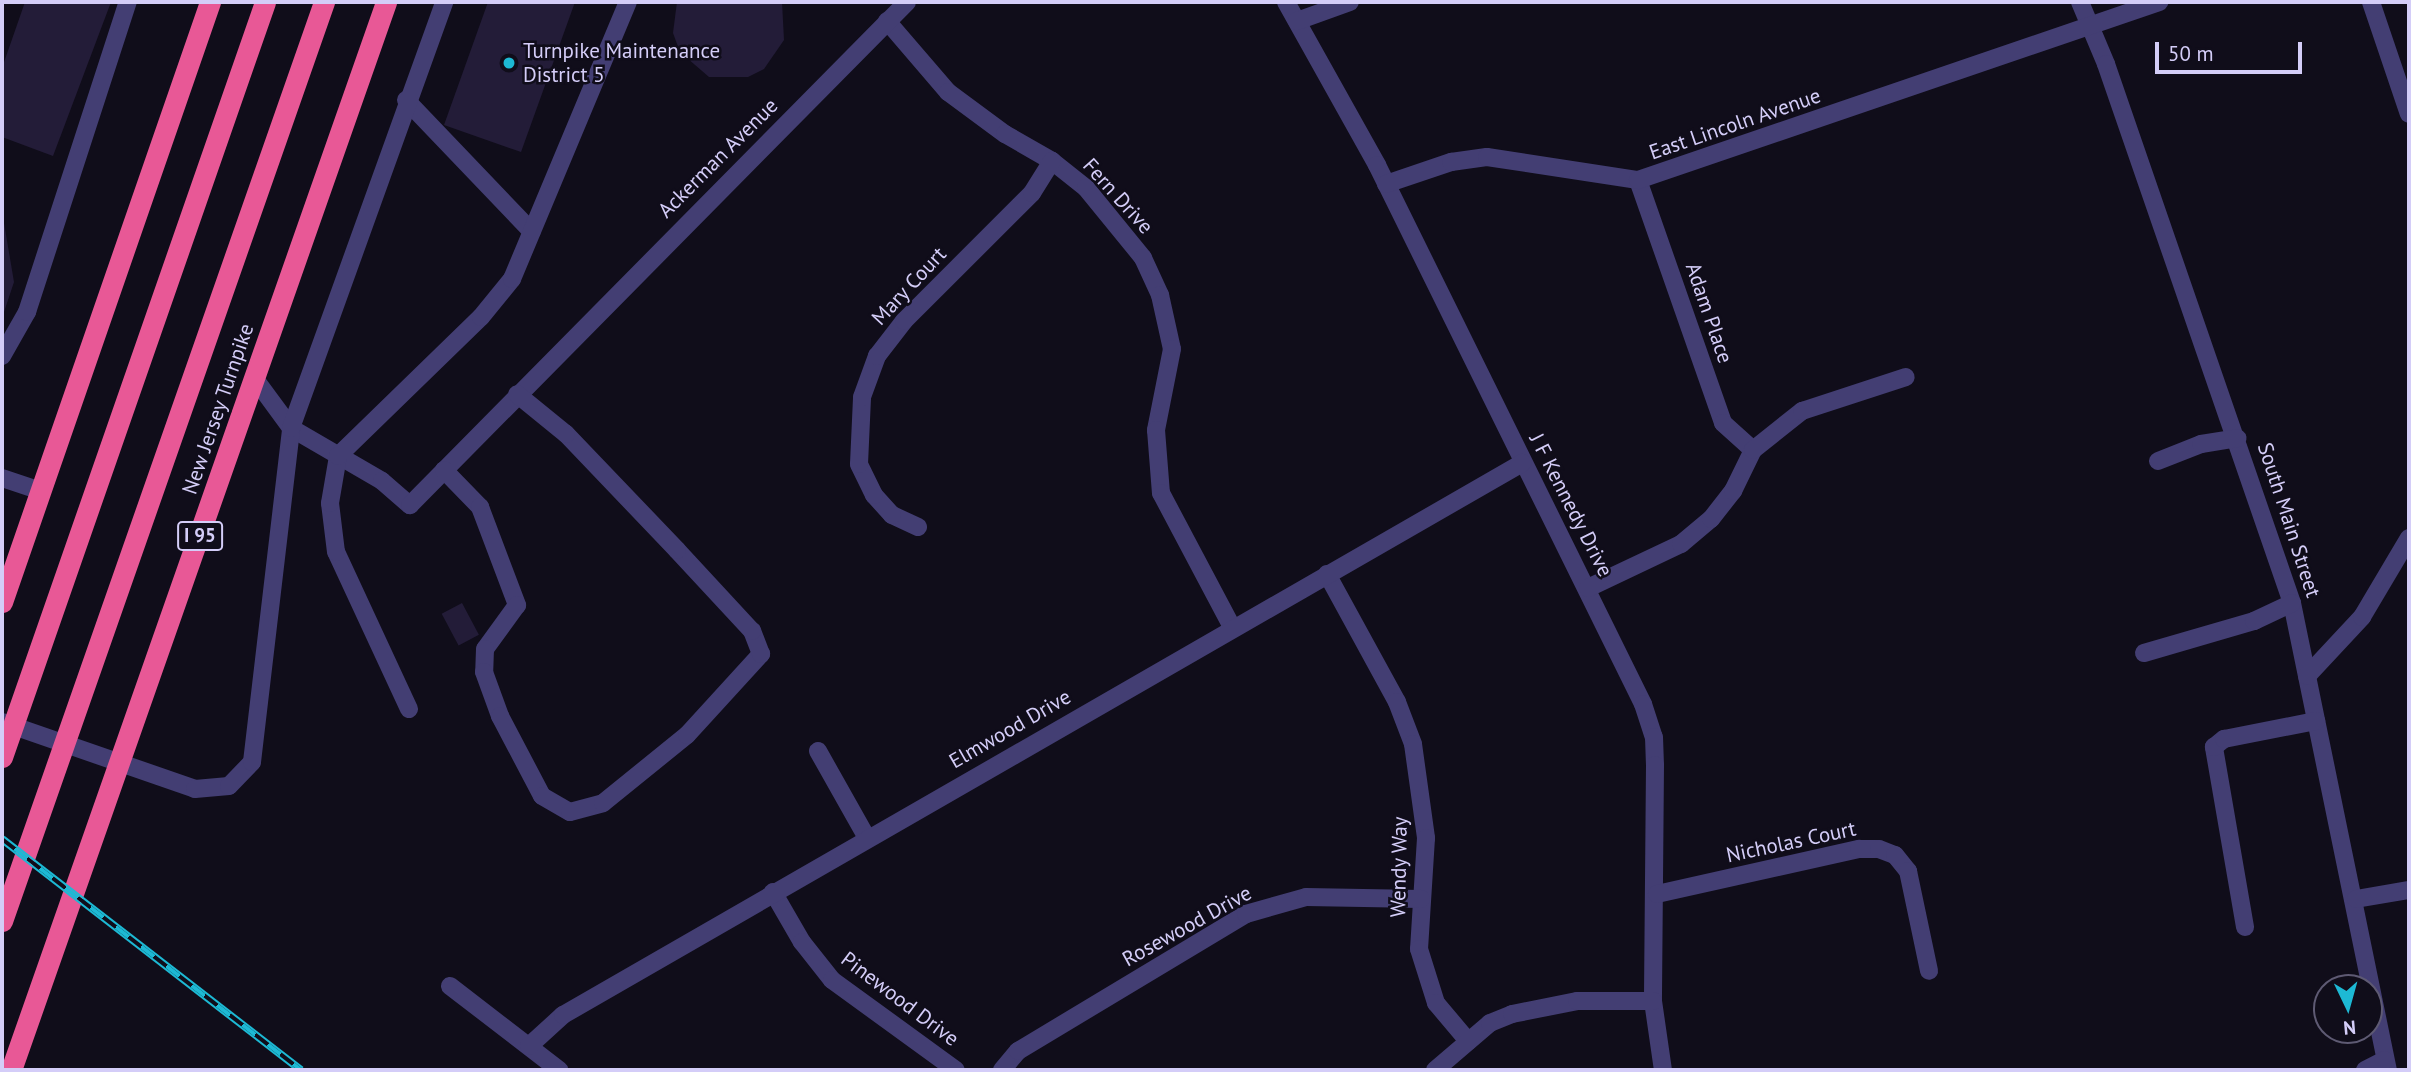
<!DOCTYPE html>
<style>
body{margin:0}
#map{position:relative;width:2411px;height:1072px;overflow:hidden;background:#100d1a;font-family:"PT Sans",sans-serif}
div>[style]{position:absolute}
.building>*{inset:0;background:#231c38;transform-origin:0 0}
.minor>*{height:18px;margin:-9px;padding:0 9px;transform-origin:9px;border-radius:9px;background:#433e73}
.highway>*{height:21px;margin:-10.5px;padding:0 10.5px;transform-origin:10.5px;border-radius:10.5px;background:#e85896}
.rail>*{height:8px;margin-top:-4px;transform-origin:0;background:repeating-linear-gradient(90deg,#100d1a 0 16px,#1db9d4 0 32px);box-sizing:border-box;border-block:2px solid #1db9d4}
.dots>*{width:19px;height:19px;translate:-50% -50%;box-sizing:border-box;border:4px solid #100d1a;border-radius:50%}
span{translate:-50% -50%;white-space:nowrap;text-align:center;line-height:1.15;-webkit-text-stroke:5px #100d1a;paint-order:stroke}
.shield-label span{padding:2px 5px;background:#100d1a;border:2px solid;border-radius:5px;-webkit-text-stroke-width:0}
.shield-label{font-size:19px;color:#d4cdf8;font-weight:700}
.poi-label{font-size:21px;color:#d4cdf8}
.left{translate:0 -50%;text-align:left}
.street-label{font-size:21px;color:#d4cdf8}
.frame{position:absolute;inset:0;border:4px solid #d4cdf8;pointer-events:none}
.north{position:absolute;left:2313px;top:974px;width:70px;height:70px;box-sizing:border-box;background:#100d1a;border:2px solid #5e5a73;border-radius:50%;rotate:175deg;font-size:19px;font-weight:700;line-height:28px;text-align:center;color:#d4cdf8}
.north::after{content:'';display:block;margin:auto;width:24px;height:32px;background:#1db9d4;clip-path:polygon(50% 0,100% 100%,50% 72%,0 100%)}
.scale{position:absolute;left:2155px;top:42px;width:147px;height:32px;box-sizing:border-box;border:4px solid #d4cdf8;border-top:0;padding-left:9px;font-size:21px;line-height:24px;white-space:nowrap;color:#d4cdf8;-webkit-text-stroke:5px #100d1a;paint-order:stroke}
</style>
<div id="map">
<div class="building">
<i style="clip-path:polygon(25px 2px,111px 2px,53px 156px,2px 137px,2px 68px)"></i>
<i style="clip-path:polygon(488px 2px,575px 2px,521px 152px,444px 125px)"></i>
<i style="clip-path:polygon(677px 2px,782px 2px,784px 40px,764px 69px,748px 77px,709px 77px,680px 52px,673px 33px)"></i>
<i style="clip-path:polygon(3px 217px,14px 282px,2px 318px,2px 218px)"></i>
<i style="left:462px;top:603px;width:36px;height:23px;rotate:62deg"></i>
</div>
<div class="minor">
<i style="left:1286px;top:2px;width:187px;rotate:60.8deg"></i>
<i style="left:1377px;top:165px;width:601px;rotate:63.73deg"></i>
<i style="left:1643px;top:704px;width:35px;rotate:72deg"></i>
<i style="left:1654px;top:737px;width:28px;rotate:88deg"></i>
<i style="left:1655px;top:765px;width:236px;rotate:90.5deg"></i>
<i style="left:1653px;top:1001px;width:70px;rotate:81.8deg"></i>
<i style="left:2080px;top:2px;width:67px;rotate:67.2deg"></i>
<i style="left:2106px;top:64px;width:570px;rotate:70.96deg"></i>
<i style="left:2292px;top:603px;width:477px;rotate:78.4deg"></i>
<i style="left:2371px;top:2px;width:118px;rotate:71.3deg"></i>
<i style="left:887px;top:21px;width:94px;rotate:49.3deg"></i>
<i style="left:948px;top:92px;width:71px;rotate:36.4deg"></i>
<i style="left:1005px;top:134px;width:54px;rotate:29.9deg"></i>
<i style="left:1052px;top:161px;width:43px;rotate:38.5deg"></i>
<i style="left:1086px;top:188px;width:90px;rotate:50.8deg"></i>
<i style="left:1143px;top:258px;width:41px;rotate:65.3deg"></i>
<i style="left:1160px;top:295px;width:55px;rotate:77.5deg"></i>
<i style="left:1172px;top:349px;width:83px;rotate:101.2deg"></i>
<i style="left:1156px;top:430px;width:63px;rotate:85.5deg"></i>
<i style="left:1161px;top:493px;width:152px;rotate:62.1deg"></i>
<i style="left:1297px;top:21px;width:56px;rotate:-19.7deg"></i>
<i style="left:406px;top:100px;width:182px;rotate:46.3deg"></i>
<i style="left:1638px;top:180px;width:257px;rotate:70.7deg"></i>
<i style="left:1723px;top:423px;width:40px;rotate:42deg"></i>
<i style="left:1386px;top:184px;width:69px;rotate:-18.7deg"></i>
<i style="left:1451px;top:162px;width:36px;rotate:-8deg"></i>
<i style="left:1487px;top:157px;width:153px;rotate:8.7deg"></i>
<i style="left:1638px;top:180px;width:551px;rotate:-18.86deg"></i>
<i style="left:2px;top:356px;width:51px;rotate:-60.4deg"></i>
<i style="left:27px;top:312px;width:326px;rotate:-72deg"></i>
<i style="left:255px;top:379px;width:61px;rotate:53.7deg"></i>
<i style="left:291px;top:428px;width:105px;rotate:30.2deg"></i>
<i style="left:382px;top:481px;width:37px;rotate:41deg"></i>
<i style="left:410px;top:505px;width:707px;rotate:-45.34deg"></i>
<i style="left:2158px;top:461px;width:46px;rotate:-21.6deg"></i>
<i style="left:2201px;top:444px;width:37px;rotate:-9deg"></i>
<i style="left:444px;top:470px;width:52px;rotate:45.8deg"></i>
<i style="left:480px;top:507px;width:105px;rotate:69.3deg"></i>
<i style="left:517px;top:605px;width:54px;rotate:126deg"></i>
<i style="left:485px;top:649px;width:23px;rotate:92deg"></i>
<i style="left:484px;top:672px;width:47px;rotate:70deg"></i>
<i style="left:500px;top:716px;width:90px;rotate:62.3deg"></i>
<i style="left:542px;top:796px;width:32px;rotate:30deg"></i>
<i style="left:570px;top:812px;width:34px;rotate:-15deg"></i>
<i style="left:603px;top:803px;width:108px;rotate:-39deg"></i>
<i style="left:687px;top:735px;width:110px;rotate:-47.6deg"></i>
<i style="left:761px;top:654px;width:25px;rotate:-111deg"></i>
<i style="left:752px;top:631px;width:110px;rotate:-132.8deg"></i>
<i style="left:677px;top:550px;width:161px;rotate:-133.7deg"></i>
<i style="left:566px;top:434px;width:63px;rotate:-140.8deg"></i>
<i style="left:2px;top:478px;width:41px;rotate:18.4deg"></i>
<i style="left:918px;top:527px;width:29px;rotate:-155deg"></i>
<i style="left:892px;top:515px;width:27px;rotate:-132deg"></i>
<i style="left:874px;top:495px;width:34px;rotate:-116deg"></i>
<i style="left:859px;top:464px;width:67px;rotate:-87.4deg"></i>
<i style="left:862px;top:397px;width:44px;rotate:-69.9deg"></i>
<i style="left:877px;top:356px;width:44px;rotate:-52.4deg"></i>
<i style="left:904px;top:321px;width:181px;rotate:-45deg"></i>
<i style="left:1032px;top:193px;width:38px;rotate:-58deg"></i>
<i style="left:1327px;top:574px;width:146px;rotate:61.3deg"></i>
<i style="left:1397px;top:702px;width:45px;rotate:69.1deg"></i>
<i style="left:1413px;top:744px;width:95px;rotate:82.1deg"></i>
<i style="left:1426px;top:838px;width:111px;rotate:93.6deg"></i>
<i style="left:1419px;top:949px;width:57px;rotate:72.5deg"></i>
<i style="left:1436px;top:1003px;width:50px;rotate:49.9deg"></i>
<i style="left:1588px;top:588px;width:103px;rotate:-25.3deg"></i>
<i style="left:1681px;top:544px;width:39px;rotate:-40deg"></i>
<i style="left:1711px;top:519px;width:36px;rotate:-52deg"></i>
<i style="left:1733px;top:491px;width:46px;rotate:-64deg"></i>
<i style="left:1753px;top:450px;width:63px;rotate:-38.5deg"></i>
<i style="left:1802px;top:411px;width:109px;rotate:-18.1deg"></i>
<i style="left:2144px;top:653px;width:115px;rotate:-16.2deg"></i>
<i style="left:2254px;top:621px;width:42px;rotate:-25.3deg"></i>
<i style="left:2307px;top:676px;width:81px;rotate:-47deg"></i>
<i style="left:2362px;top:617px;width:92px;rotate:-59.3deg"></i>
<i style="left:409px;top:709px;width:173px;rotate:-114.9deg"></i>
<i style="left:336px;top:552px;width:49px;rotate:-97deg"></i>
<i style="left:330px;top:503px;width:48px;rotate:-80.3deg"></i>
<i style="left:338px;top:456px;width:199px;rotate:-44.2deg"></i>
<i style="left:481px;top:317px;width:49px;rotate:-50.8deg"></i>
<i style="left:512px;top:279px;width:300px;rotate:-67.3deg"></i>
<i style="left:2px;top:722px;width:204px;rotate:19.1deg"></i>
<i style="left:195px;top:789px;width:34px;rotate:-5deg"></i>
<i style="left:229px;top:786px;width:33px;rotate:-46deg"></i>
<i style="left:252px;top:762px;width:336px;rotate:-83.3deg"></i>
<i style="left:291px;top:428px;width:453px;rotate:-70.2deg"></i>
<i style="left:818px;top:751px;width:100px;rotate:60.6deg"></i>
<i style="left:773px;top:892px;width:58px;rotate:59.9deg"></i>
<i style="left:802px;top:942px;width:48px;rotate:51.7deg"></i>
<i style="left:832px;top:980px;width:153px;rotate:36deg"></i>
<i style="left:1657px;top:894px;width:207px;rotate:-12.6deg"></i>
<i style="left:1859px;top:849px;width:20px"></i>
<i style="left:1879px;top:849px;width:17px;rotate:21deg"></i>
<i style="left:1895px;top:855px;width:21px;rotate:51deg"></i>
<i style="left:1908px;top:871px;width:102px;rotate:78.1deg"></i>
<i style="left:2356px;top:899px;width:54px;rotate:-9.6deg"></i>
<i style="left:2245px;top:927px;width:183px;rotate:-99.8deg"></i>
<i style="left:2214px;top:747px;width:13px;rotate:-39deg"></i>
<i style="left:2224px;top:739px;width:94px;rotate:-11.1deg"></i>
<i style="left:450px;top:986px;width:138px;rotate:37.6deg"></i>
<i style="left:529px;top:1046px;width:46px;rotate:-42.4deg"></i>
<i style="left:563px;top:1015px;width:1107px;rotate:-29.92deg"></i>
<i style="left:1002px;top:1070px;width:25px;rotate:-50deg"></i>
<i style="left:1018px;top:1051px;width:266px;rotate:-31deg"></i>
<i style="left:1246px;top:914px;width:62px;rotate:-15.8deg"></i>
<i style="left:1306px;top:897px;width:115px;rotate:1deg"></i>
<i style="left:1435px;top:1070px;width:72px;rotate:-40.5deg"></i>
<i style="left:1490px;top:1023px;width:24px;rotate:-22deg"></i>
<i style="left:1512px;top:1014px;width:66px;rotate:-11.3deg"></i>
<i style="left:1577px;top:1001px;width:76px"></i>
<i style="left:2365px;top:1070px;width:22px;rotate:-27deg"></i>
</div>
<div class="highway">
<i style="left:2px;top:602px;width:635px;rotate:-70.88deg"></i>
<i style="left:2px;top:757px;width:799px;rotate:-70.79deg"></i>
<i style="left:2px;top:921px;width:974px;rotate:-70.69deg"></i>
<i style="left:11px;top:1070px;width:1132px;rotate:-70.65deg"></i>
</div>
<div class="rail">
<i style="left:2px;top:839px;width:378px;rotate:37.7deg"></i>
</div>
<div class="dots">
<i style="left:509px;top:63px;background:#1db9d4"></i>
</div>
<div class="shield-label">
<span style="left:200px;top:536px">I 95</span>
</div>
<div class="poi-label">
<span class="left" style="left:523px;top:63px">Turnpike Maintenance<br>District 5</span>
</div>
<div class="street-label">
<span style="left:1735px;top:124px;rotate:-19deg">East Lincoln Avenue</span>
<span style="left:718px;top:158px;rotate:-45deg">Ackerman Avenue</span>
<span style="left:1118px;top:196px;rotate:48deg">Fern Drive</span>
<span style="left:909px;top:286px;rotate:-47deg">Mary Court</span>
<span style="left:1709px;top:313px;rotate:71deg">Adam Place</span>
<span style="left:218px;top:409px;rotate:-71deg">New Jersey Turnpike</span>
<span style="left:1571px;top:505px;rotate:63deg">J F Kennedy Drive</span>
<span style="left:2289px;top:520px;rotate:72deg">South Main Street</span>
<span style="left:1010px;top:729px;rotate:-30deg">Elmwood Drive</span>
<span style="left:1791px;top:842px;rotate:-12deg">Nicholas Court</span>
<span style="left:1399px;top:867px;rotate:-89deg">Wendy Way</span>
<span style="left:1187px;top:926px;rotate:-29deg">Rosewood Drive</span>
<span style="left:900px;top:999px;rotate:37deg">Pinewood Drive</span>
</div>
<div class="frame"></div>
<div class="north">N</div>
<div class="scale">50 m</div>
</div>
